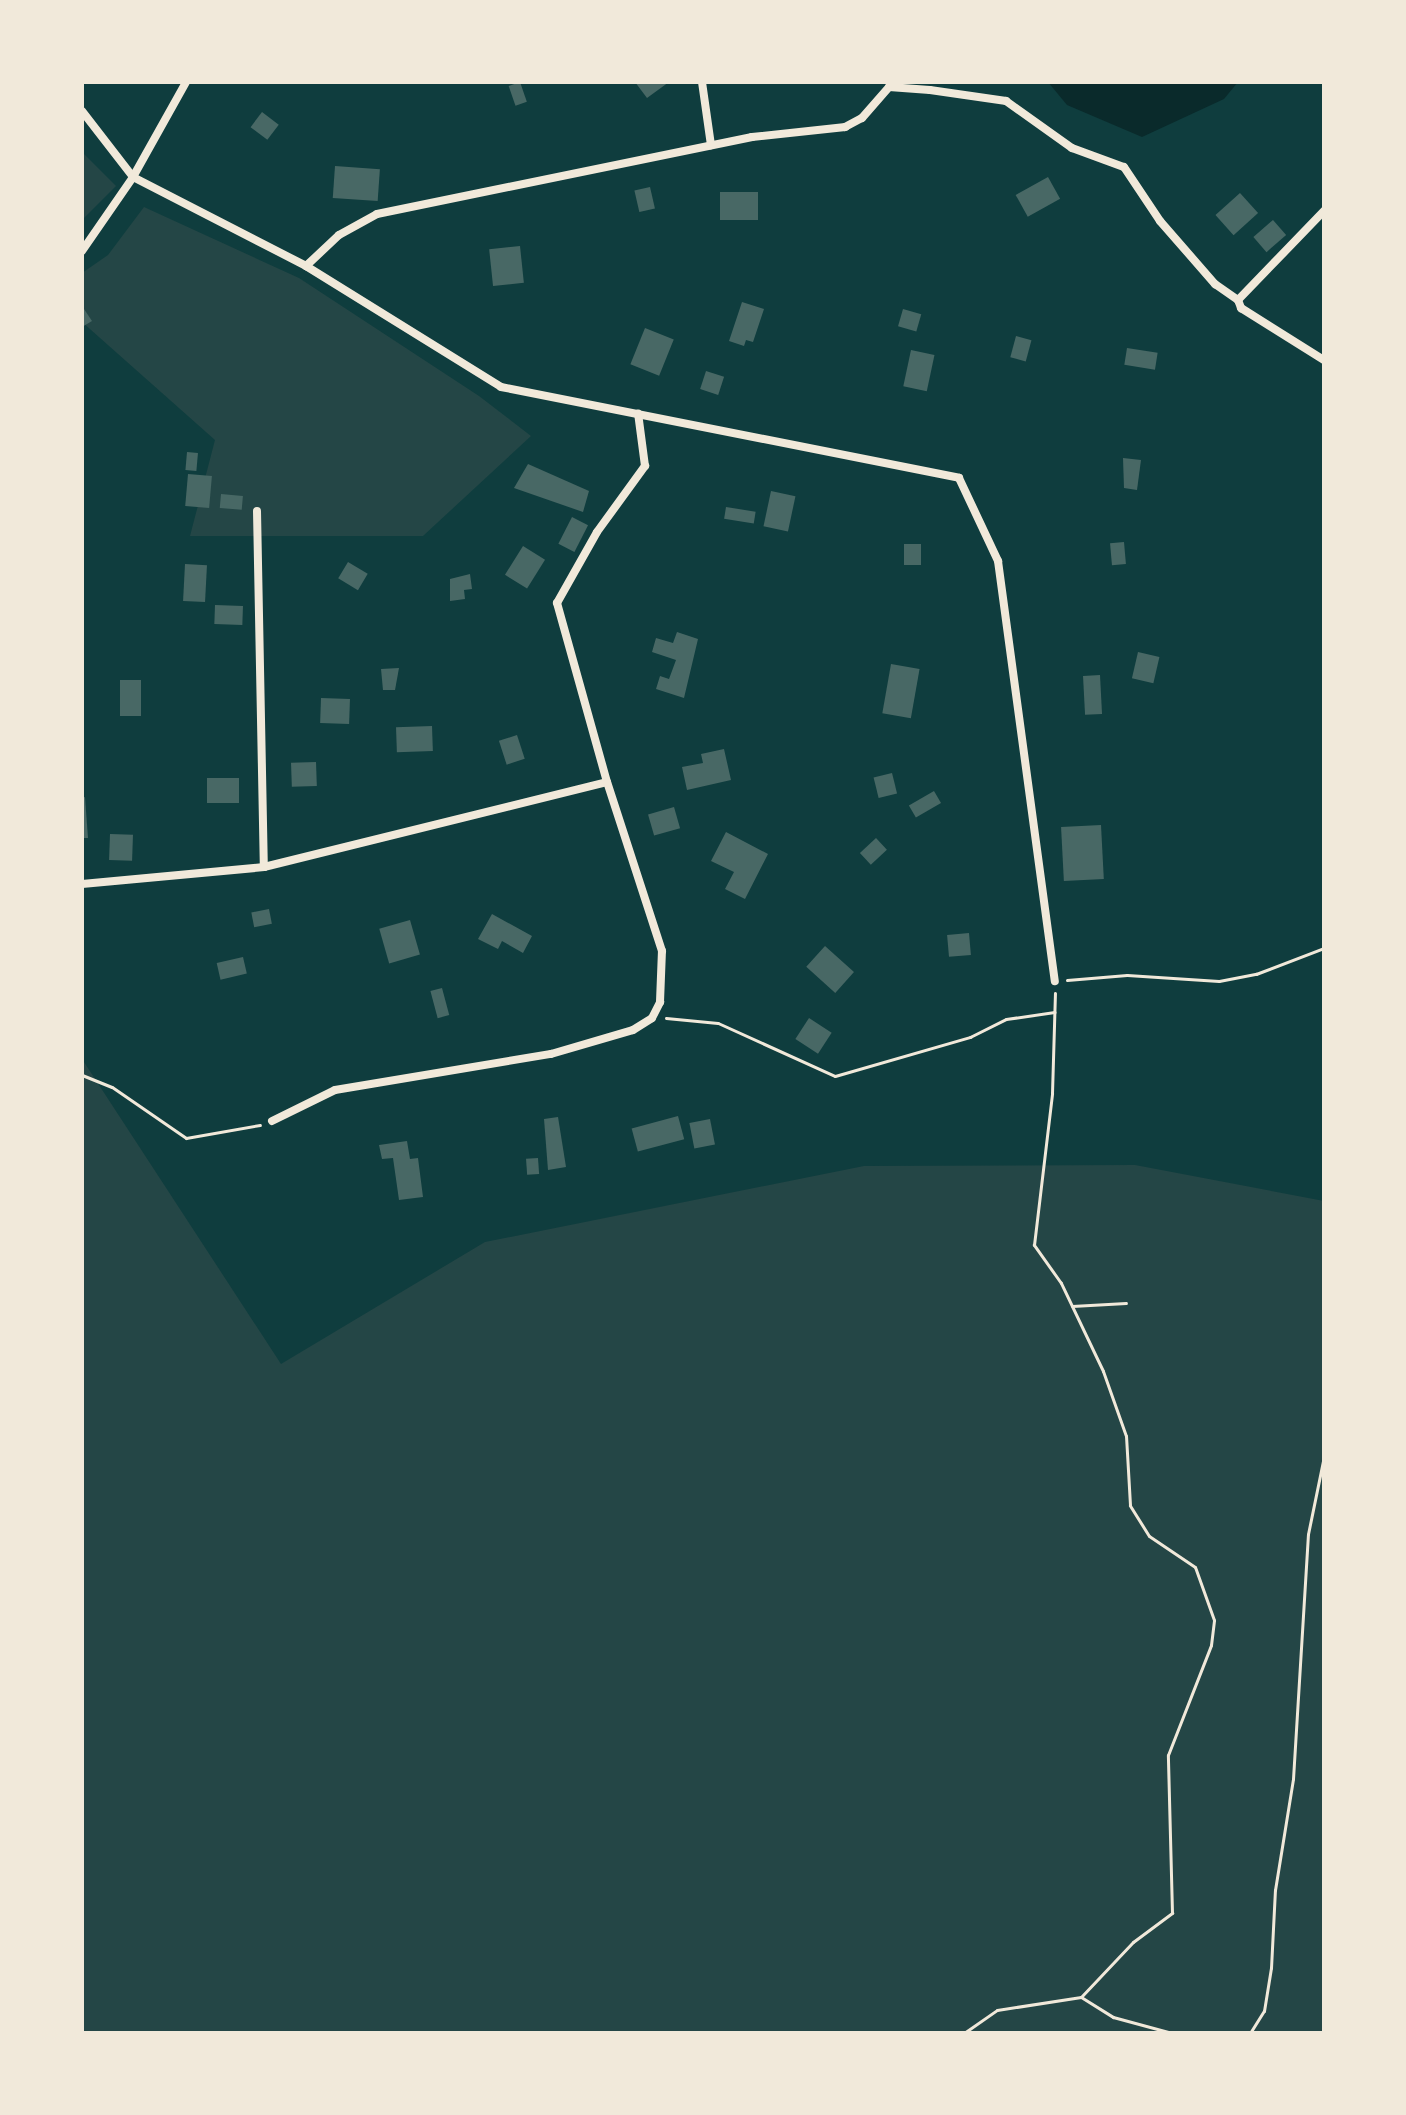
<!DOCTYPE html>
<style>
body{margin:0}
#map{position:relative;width:1406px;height:2115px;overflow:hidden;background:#0f3d3e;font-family:"Roboto Condensed",sans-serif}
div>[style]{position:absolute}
.green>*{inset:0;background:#244646}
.water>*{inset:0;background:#0a2a2b}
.building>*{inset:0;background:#486865;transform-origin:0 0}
.path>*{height:3px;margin:-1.5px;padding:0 1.5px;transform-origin:1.5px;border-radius:1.5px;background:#f1e9da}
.minor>*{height:8px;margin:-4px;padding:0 4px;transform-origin:4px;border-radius:4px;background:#f1e9da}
span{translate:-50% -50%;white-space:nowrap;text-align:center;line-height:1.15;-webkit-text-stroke:6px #f1e9da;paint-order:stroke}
.frame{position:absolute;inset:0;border:84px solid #f1e9da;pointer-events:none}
</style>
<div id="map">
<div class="green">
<i style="clip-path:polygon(82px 152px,116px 186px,82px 220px)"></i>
<i style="clip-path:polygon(144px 207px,299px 278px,479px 396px,531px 436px,423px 536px,190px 536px,215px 440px,82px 322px,82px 273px,108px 255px)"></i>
<i style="clip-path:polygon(82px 1059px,281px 1364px,485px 1242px,864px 1166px,1135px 1165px,1324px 1201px,1324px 2033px,82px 2033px)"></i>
</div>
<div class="water">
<i style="clip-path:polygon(1048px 82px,1238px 82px,1224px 99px,1142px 137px,1067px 105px)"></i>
</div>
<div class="building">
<i style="left:520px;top:82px;width:21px;height:12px;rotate:71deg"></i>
<i style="clip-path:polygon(635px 82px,669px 82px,647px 98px)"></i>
<i style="left:262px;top:112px;width:21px;height:19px;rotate:37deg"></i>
<i style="left:335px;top:166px;width:45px;height:32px;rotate:4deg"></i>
<i style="left:1048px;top:177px;width:25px;height:37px;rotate:61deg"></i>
<i style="left:650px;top:187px;width:22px;height:16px;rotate:77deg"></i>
<i style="left:720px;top:192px;width:38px;height:28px"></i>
<i style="left:1240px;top:193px;width:27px;height:33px;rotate:48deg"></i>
<i style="left:1273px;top:220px;width:20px;height:26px;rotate:49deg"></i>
<i style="left:520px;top:246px;width:37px;height:31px;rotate:84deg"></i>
<i style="clip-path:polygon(742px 302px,764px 309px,753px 342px,746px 340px,744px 346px,729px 341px)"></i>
<i style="clip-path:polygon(82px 306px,92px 321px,82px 327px)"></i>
<i style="left:903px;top:309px;width:19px;height:18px;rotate:16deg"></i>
<i style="left:645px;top:328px;width:31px;height:39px;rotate:22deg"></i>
<i style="left:1016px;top:336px;width:16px;height:22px;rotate:15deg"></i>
<i style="left:1127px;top:348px;width:31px;height:17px;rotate:9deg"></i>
<i style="left:911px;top:350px;width:24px;height:37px;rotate:12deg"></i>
<i style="left:706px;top:371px;width:19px;height:19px;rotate:18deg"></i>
<i style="left:187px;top:452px;width:11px;height:18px;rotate:5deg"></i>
<i style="clip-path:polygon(1123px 458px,1141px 460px,1137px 490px,1124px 488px)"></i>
<i style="clip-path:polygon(528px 464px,589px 491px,583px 512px,514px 488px)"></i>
<i style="left:188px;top:474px;width:24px;height:32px;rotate:5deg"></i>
<i style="left:771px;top:491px;width:25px;height:36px;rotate:12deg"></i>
<i style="left:221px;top:494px;width:22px;height:14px;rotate:5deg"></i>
<i style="left:726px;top:507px;width:30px;height:12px;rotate:9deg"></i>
<i style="left:572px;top:517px;width:18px;height:30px;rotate:27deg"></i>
<i style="left:1124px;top:542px;width:22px;height:14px;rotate:85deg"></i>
<i style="left:904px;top:544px;width:17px;height:21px"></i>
<i style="left:523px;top:546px;width:26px;height:34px;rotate:32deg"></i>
<i style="left:348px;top:562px;width:23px;height:19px;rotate:31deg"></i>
<i style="left:185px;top:564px;width:22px;height:37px;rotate:3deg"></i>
<i style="clip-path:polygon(470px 574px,472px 589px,464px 590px,465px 599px,450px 601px,450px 579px)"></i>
<i style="left:215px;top:605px;width:28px;height:19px;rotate:2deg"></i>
<i style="clip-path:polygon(677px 632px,698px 639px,684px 698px,656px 689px,660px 676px,669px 679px,676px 660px,652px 652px,656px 638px,673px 643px)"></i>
<i style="left:1138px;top:652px;width:22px;height:27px;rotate:13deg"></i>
<i style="left:891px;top:664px;width:29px;height:50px;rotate:10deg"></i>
<i style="clip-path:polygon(399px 668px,395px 690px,383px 690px,381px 669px)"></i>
<i style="left:1100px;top:675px;width:39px;height:17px;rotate:87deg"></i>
<i style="left:120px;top:680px;width:21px;height:36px"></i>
<i style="left:321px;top:698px;width:29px;height:25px;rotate:2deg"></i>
<i style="left:432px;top:726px;width:25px;height:36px;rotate:88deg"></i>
<i style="left:517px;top:735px;width:25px;height:19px;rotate:72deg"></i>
<i style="clip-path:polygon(724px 749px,731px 780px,687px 790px,682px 767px,703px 763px,701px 754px)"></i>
<i style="left:316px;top:762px;width:24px;height:25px;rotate:88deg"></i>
<i style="left:892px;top:773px;width:21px;height:19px;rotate:76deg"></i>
<i style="left:207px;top:778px;width:32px;height:25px"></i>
<i style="left:934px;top:791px;width:14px;height:29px;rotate:60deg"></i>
<i style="clip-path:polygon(85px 797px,88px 838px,82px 838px,82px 798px)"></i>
<i style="left:674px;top:807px;width:22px;height:27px;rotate:74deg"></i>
<i style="left:1101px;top:825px;width:54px;height:40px;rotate:87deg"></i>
<i style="clip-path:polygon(726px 832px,768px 854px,745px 899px,725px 889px,734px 872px,711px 861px)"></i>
<i style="left:110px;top:834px;width:23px;height:26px;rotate:2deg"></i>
<i style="left:876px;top:838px;width:16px;height:22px;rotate:47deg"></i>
<i style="left:269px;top:909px;width:15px;height:18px;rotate:79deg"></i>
<i style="clip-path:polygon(492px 914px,532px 936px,523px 953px,502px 941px,498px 949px,478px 939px)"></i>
<i style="left:410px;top:920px;width:36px;height:32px;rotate:74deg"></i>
<i style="left:969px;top:933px;width:22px;height:22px;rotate:85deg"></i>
<i style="left:825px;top:946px;width:39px;height:28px;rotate:42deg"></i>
<i style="left:243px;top:957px;width:17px;height:27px;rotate:77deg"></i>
<i style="left:442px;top:988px;width:28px;height:12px;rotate:75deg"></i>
<i style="left:809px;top:1018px;width:27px;height:25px;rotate:33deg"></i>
<i style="left:678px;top:1116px;width:24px;height:48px;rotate:75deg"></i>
<i style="clip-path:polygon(558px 1117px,566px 1167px,548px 1170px,544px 1119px)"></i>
<i style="left:710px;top:1119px;width:26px;height:21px;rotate:79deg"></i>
<i style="clip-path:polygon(407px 1141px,410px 1159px,418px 1158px,423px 1197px,399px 1200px,393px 1158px,382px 1159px,379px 1145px)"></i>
<i style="left:538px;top:1158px;width:16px;height:12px;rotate:86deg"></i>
</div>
<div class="path">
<i style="left:1067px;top:980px;width:60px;rotate:-4.8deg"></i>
<i style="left:1127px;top:975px;width:92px;rotate:3.7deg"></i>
<i style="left:1219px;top:981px;width:38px;rotate:-11deg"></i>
<i style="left:1256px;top:974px;width:73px;rotate:-20.9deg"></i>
<i style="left:666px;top:1018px;width:52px;rotate:5.5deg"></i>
<i style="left:718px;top:1023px;width:128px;rotate:24.4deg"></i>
<i style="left:835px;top:1076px;width:141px;rotate:-16.1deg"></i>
<i style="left:970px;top:1037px;width:40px;rotate:-26.6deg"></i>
<i style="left:1006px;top:1019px;width:49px;rotate:-8.1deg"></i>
<i style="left:82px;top:1075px;width:32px;rotate:22deg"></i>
<i style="left:112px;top:1087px;width:90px;rotate:34.6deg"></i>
<i style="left:186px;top:1138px;width:75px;rotate:-10deg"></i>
<i style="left:1072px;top:1306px;width:54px;rotate:-3.2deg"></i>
<i style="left:1081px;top:1997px;width:38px;rotate:32deg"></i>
<i style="left:1113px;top:2017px;width:61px;rotate:15.2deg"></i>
<i style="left:964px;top:2033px;width:40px;rotate:-34.9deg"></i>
<i style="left:997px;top:2010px;width:85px;rotate:-8.8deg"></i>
<i style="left:1081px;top:1997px;width:76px;rotate:-46.6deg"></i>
<i style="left:1133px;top:1942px;width:49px;rotate:-36.6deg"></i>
<i style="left:1172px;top:1913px;width:158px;rotate:-91.5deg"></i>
<i style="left:1168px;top:1755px;width:118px;rotate:-68.6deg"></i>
<i style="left:1211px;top:1645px;width:25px;rotate:-83deg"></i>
<i style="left:1214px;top:1620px;width:56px;rotate:-109.7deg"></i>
<i style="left:1195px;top:1567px;width:55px;rotate:-146deg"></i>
<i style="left:1149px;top:1536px;width:36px;rotate:-122deg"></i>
<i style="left:1130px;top:1505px;width:69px;rotate:-93.3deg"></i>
<i style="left:1126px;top:1436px;width:69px;rotate:-109.5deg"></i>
<i style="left:1103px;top:1371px;width:98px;rotate:-115.5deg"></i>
<i style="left:1061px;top:1283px;width:47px;rotate:-125.4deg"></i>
<i style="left:1034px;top:1245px;width:153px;rotate:-83.2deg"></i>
<i style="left:1052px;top:1093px;width:100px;rotate:-88.3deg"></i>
<i style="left:1250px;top:2033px;width:26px;rotate:-58deg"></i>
<i style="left:1264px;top:2011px;width:44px;rotate:-80.8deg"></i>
<i style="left:1271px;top:1968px;width:78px;rotate:-87.1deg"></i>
<i style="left:1275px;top:1890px;width:112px;rotate:-80.8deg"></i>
<i style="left:1293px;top:1779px;width:245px;rotate:-86.5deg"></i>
<i style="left:1308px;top:1534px;width:80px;rotate:-78.4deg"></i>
</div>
<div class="minor">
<i style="left:702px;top:82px;width:64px;rotate:81.9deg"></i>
<i style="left:82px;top:111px;width:83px;rotate:52.3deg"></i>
<i style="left:133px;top:177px;width:195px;rotate:27.2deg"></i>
<i style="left:306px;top:266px;width:229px;rotate:31.8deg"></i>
<i style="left:501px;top:387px;width:467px;rotate:11.2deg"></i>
<i style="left:959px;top:478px;width:92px;rotate:64.8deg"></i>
<i style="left:998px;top:561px;width:424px;rotate:82.3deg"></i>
<i style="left:82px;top:251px;width:90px;rotate:-55.4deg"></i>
<i style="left:133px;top:177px;width:109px;rotate:-60.8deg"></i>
<i style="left:306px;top:266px;width:45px;rotate:-43.2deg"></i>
<i style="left:339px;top:235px;width:43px;rotate:-28.9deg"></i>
<i style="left:377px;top:214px;width:383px;rotate:-11.6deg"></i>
<i style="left:752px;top:137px;width:94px;rotate:-6.1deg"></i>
<i style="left:845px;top:127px;width:19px;rotate:-28deg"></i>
<i style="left:862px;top:118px;width:41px;rotate:-48.9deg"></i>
<i style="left:889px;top:87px;width:41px;rotate:4.2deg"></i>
<i style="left:930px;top:90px;width:77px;rotate:8.2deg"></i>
<i style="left:1006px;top:101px;width:81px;rotate:35.5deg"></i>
<i style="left:1072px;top:148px;width:55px;rotate:20.1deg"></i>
<i style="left:1124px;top:167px;width:65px;rotate:56.3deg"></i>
<i style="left:1160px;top:221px;width:84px;rotate:48.9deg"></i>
<i style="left:1215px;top:284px;width:28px;rotate:35deg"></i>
<i style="left:1238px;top:300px;width:9px;rotate:69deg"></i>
<i style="left:1241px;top:308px;width:98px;rotate:32.1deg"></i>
<i style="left:1238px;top:300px;width:124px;rotate:-46deg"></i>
<i style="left:257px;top:511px;width:356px;rotate:88.9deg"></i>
<i style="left:82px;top:884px;width:183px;rotate:-5.3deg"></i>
<i style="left:264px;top:867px;width:353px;rotate:-13.9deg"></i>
<i style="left:272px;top:1121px;width:70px;rotate:-26.2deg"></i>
<i style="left:335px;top:1090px;width:219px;rotate:-9.5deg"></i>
<i style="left:551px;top:1054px;width:85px;rotate:-16.3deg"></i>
<i style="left:633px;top:1030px;width:22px;rotate:-32deg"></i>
<i style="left:652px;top:1018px;width:18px;rotate:-63deg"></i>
<i style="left:660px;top:1002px;width:51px;rotate:-87.8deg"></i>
<i style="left:662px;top:951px;width:178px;rotate:-108deg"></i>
<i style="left:607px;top:782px;width:186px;rotate:-105.6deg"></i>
<i style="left:557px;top:603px;width:81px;rotate:-60.6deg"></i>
<i style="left:597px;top:532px;width:82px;rotate:-54deg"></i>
<i style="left:645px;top:466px;width:53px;rotate:-97.5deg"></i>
</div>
<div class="frame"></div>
</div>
